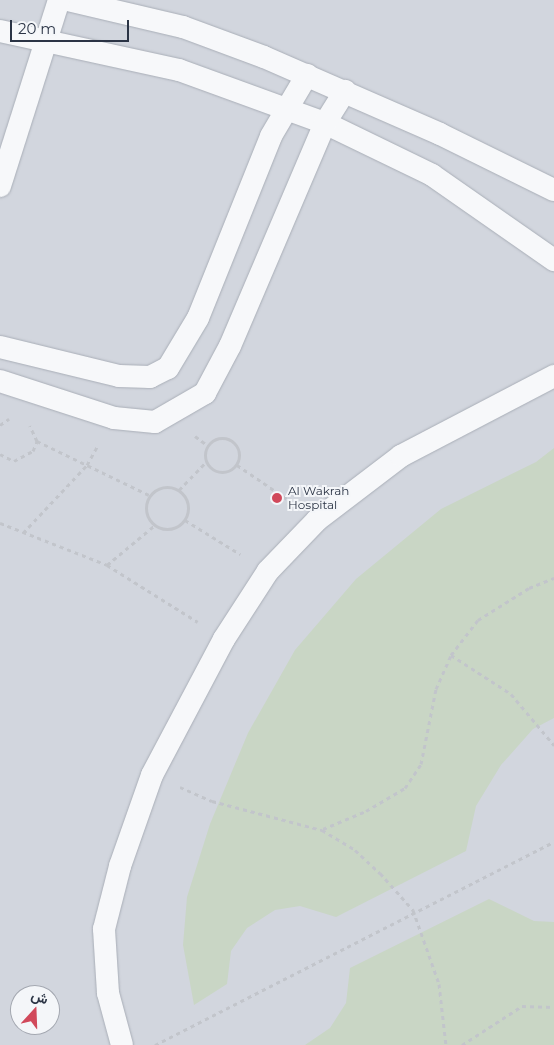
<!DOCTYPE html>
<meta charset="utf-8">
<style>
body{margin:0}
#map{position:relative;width:554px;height:1045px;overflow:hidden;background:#e4e7ec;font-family:Montserrat,Vazirmatn,sans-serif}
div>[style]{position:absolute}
.built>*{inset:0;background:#d2d6de}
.green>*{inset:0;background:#c9d6c5}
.path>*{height:3px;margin-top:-1.5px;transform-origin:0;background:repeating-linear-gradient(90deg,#c2c5cb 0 4px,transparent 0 8px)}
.path>.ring{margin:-1.5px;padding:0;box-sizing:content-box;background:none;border:3px solid #c2c5cb;border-radius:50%}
.roads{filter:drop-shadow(0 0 1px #a9aeb7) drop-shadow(0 0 1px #a9aeb7)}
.service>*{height:22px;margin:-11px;padding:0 11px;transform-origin:11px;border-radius:11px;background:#f7f8fa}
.dots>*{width:14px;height:14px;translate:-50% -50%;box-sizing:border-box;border:2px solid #f4f6f9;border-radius:50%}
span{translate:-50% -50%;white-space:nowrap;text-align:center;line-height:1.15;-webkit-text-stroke:4px #f4f6f9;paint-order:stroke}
.poi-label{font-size:12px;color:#2b3445}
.left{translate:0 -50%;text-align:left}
.north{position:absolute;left:10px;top:985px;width:50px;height:50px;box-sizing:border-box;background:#f4f6f9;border:1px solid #a4a8b1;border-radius:50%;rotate:20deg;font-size:14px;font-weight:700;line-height:20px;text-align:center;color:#2b3445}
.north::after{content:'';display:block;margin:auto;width:18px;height:22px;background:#d1495b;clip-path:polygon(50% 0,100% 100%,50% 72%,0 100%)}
.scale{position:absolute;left:10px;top:20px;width:119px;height:22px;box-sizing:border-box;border:2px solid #2b3445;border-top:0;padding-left:6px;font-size:15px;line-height:18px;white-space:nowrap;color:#2b3445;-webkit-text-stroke:4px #f4f6f9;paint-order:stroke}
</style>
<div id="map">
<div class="built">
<i style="clip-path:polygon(evenodd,0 0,554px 0,554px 1045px,0 1045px,0 0,20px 995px,50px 995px,50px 1025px,20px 1025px,20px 995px)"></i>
</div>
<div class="green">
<i style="clip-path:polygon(554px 448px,554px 718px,533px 729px,501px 765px,476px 806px,466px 851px,336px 917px,300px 906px,275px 910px,247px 928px,231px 951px,227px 984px,194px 1005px,183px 945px,187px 897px,210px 824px,248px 733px,295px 650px,356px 579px,441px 509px,536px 462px)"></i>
<i style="clip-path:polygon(489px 899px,534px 921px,554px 922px,554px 1045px,305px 1045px,330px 1028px,346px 1003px,350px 968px)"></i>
</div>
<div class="path">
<i style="left:0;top:425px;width:11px;rotate:-34deg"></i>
<i style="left:195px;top:436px;width:15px;rotate:37deg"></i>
<i class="ring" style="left:205px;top:438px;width:31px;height:31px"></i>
<i style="left:37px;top:441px;width:124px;rotate:25.7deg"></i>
<i style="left:0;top:454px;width:16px;rotate:27deg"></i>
<i style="left:14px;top:461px;width:21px;rotate:-28deg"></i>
<i style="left:33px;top:451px;width:11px;rotate:-68deg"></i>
<i style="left:37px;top:441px;width:17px;rotate:-115deg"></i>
<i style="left:237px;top:465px;width:64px;rotate:34.2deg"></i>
<i class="ring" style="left:146px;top:487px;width:39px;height:39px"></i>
<i style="left:179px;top:490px;width:39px;rotate:-46deg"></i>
<i style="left:185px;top:520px;width:65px;rotate:31.7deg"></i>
<i style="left:0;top:523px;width:115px;rotate:21.4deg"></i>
<i style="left:107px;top:565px;width:107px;rotate:32.1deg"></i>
<i style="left:23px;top:533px;width:93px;rotate:-46.7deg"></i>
<i style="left:87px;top:465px;width:21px;rotate:-61deg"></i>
<i style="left:107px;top:565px;width:62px;rotate:-39.8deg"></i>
<i style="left:451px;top:655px;width:72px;rotate:33deg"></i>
<i style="left:511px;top:694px;width:67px;rotate:49.9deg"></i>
<i style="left:180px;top:787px;width:35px;rotate:24deg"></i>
<i style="left:212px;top:801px;width:114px;rotate:14.8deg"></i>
<i style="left:322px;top:830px;width:39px;rotate:31deg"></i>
<i style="left:355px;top:850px;width:34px;rotate:43deg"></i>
<i style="left:380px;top:873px;width:50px;rotate:48.3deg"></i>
<i style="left:413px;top:910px;width:78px;rotate:70.6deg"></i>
<i style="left:439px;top:984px;width:61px;rotate:83.5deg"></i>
<i style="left:323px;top:829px;width:47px;rotate:-22.7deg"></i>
<i style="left:366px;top:811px;width:45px;rotate:-30.5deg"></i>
<i style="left:405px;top:788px;width:29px;rotate:-56deg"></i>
<i style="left:421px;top:764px;width:76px;rotate:-78.7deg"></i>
<i style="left:436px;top:689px;width:37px;rotate:-66deg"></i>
<i style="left:451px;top:655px;width:44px;rotate:-52.4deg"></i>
<i style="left:478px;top:620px;width:60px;rotate:-32.1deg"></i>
<i style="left:529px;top:588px;width:27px;rotate:-22deg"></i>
<i style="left:155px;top:1045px;width:448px;rotate:-27deg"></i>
<i style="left:462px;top:1045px;width:72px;rotate:-33deg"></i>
<i style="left:522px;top:1006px;width:32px;rotate:2deg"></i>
</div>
<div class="roads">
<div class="service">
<i style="left:68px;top:0;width:118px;rotate:13.2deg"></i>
<i style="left:183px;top:27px;width:86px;rotate:20.3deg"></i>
<i style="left:264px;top:57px;width:192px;rotate:23.6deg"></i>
<i style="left:440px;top:134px;width:127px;rotate:26.2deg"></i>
<i style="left:0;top:31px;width:183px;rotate:12.3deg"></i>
<i style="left:179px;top:70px;width:155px;rotate:20deg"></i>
<i style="left:325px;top:123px;width:119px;rotate:25.9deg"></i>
<i style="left:432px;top:175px;width:149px;rotate:34.9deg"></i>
<i style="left:0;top:186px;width:195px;rotate:-72.4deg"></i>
<i style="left:0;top:347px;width:122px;rotate:13.7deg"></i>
<i style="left:119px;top:376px;width:31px;rotate:2deg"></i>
<i style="left:150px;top:377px;width:20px;rotate:-27deg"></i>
<i style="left:168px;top:368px;width:58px;rotate:-59deg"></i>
<i style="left:198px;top:318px;width:196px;rotate:-68.1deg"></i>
<i style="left:271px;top:136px;width:71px;rotate:-59.5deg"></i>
<i style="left:0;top:381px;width:120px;rotate:18deg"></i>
<i style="left:114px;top:418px;width:41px;rotate:5.6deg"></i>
<i style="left:155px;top:422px;width:58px;rotate:-30.1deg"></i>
<i style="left:205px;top:393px;width:53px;rotate:-62deg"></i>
<i style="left:230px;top:346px;width:242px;rotate:-66.9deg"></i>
<i style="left:325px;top:123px;width:38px;rotate:-58deg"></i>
<i style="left:122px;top:1045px;width:54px;rotate:-105.1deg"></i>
<i style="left:108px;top:993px;width:64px;rotate:-93.6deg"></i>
<i style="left:104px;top:929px;width:65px;rotate:-75.7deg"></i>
<i style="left:120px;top:866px;width:96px;rotate:-70.6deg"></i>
<i style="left:152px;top:775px;width:154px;rotate:-62.1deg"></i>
<i style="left:224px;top:639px;width:81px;rotate:-57.1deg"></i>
<i style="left:268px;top:571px;width:71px;rotate:-46.1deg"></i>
<i style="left:317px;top:520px;width:106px;rotate:-37.3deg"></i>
<i style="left:401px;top:456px;width:173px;rotate:-27.6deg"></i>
</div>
</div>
<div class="dots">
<i style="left:277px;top:498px;background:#d1495b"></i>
</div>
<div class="poi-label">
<span class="left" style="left:288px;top:498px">Al Wakrah<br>Hospital</span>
</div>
<div class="north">ش</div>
<div class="scale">20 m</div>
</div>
